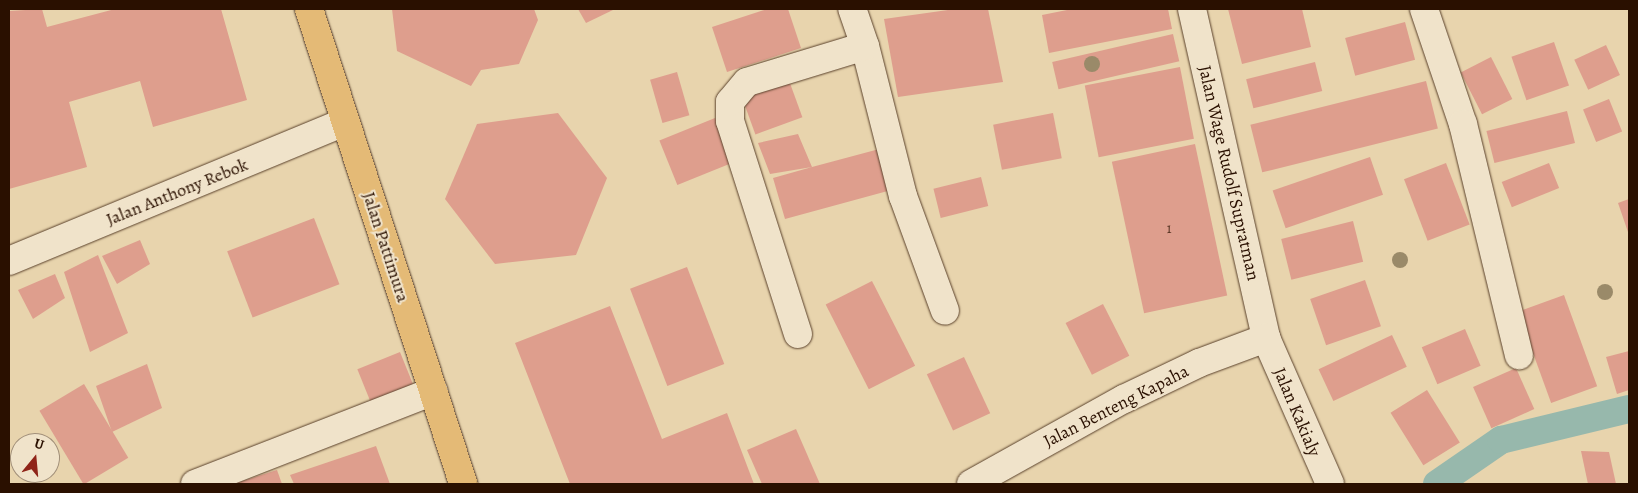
<!DOCTYPE html>
<style>
body{margin:0}
#map{position:relative;width:1638px;height:493px;overflow:hidden;background:#e8d4ad;font-family:Alegreya,serif}
div>[style]{position:absolute}
.canal>*{height:28px;margin:-14px;padding:0 14px;transform-origin:14px;border-radius:14px;background:#97b8ac}
.building>*{inset:0;background:#de9e8d;transform-origin:0 0}
.roads{filter:drop-shadow(0 0 1px #5a412b) drop-shadow(0 0 1px #5a412b)}
.minor>*{height:28px;margin:-14px;padding:0 14px;transform-origin:14px;border-radius:14px;background:#f0e3ca}
.major>*{height:28px;margin:-14px;padding:0 14px;transform-origin:14px;border-radius:14px;background:#e4ba76}
.trees>*{width:16px;height:16px;margin:-8px;border-radius:50%;background:#9a8a69}
span{translate:-50% -50%;white-space:nowrap;text-align:center;line-height:1.15;-webkit-text-stroke:4px #f0e3ca;paint-order:stroke}
.number-label{font-size:15px;color:#573423}
.number-label span{-webkit-text-stroke-width:0}
.street-label{font-size:18px;color:#2a1000}
.frame{position:absolute;inset:0;border:10px solid #2a1000;pointer-events:none}
.north{position:absolute;left:10px;top:433px;width:50px;height:50px;box-sizing:border-box;background:#f0e3ca;border:1px solid #a18f79;border-radius:50%;rotate:17deg;font-size:14px;font-weight:700;line-height:20px;text-align:center;color:#2a1000}
.north::after{content:'';display:block;margin:auto;width:18px;height:22px;background:#8f2418;clip-path:polygon(50% 0,100% 100%,50% 72%,0 100%)}
</style>
<div id="map">
<div class="canal">
<i style="left:1437px;top:484px;width:78px;rotate:-34.5deg"></i>
<i style="left:1501px;top:440px;width:132px;rotate:-13.6deg"></i>
</div>
<div class="building">
<i style="clip-path:polygon(42px 9px,47px 27px,115px 9px,221px 9px,247px 100px,153px 127px,140px 81px,69px 102px,87px 167px,9px 189px,9px 11px)"></i>
<i style="clip-path:polygon(392px 9px,534px 9px,538px 20px,519px 64px,481px 70px,471px 86px,397px 51px)"></i>
<i style="clip-path:polygon(578px 9px,615px 9px,586px 23px)"></i>
<i style="clip-path:polygon(767px 9px,788px 9px,801px 48px,727px 72px,712px 27px)"></i>
<i style="clip-path:polygon(955px 9px,988px 9px,1003px 82px,898px 97px,884px 19px)"></i>
<i style="clip-path:polygon(1072px 9px,1168px 9px,1172px 29px,1049px 53px,1042px 15px)"></i>
<i style="clip-path:polygon(1228px 9px,1302px 9px,1311px 47px,1242px 64px)"></i>
<i style="left:1405px;top:22px;width:39px;height:62px;rotate:75deg"></i>
<i style="left:1173px;top:34px;width:28px;height:124px;rotate:77deg"></i>
<i style="left:1554px;top:42px;width:46px;height:45px;rotate:71deg"></i>
<i style="left:1606px;top:45px;width:33px;height:35px;rotate:65deg"></i>
<i style="left:1491px;top:57px;width:47px;height:34px;rotate:63deg"></i>
<i style="left:1315px;top:62px;width:30px;height:71px;rotate:76deg"></i>
<i style="left:1180px;top:67px;width:73px;height:97px;rotate:79deg"></i>
<i style="left:677px;top:72px;width:45px;height:28px;rotate:74deg"></i>
<i style="left:787px;top:75px;width:45px;height:50px;rotate:70deg"></i>
<i style="left:1426px;top:81px;width:49px;height:181px;rotate:76deg"></i>
<i style="left:1609px;top:99px;width:35px;height:28px;rotate:68deg"></i>
<i style="left:1567px;top:111px;width:33px;height:83px;rotate:76deg"></i>
<i style="clip-path:polygon(558px 113px,607px 178px,576px 255px,495px 264px,445px 199px,477px 124px)"></i>
<i style="left:1053px;top:113px;width:46px;height:61px;rotate:79deg"></i>
<i style="left:715px;top:118px;width:48px;height:60px;rotate:68deg"></i>
<i style="clip-path:polygon(798px 134px,812px 167px,883px 148px,895px 189px,785px 219px,773px 178px,812px 167px,770px 174px,758px 143px)"></i>
<i style="left:1195px;top:144px;width:155px;height:85px;rotate:78deg"></i>
<i style="left:1370px;top:157px;width:40px;height:103px;rotate:71deg"></i>
<i style="left:1446px;top:163px;width:66px;height:45px;rotate:69deg"></i>
<i style="left:1549px;top:163px;width:27px;height:51px;rotate:68deg"></i>
<i style="left:981px;top:177px;width:30px;height:49px;rotate:76deg"></i>
<i style="clip-path:polygon(1629px 199px,1629px 235px,1618px 203px)"></i>
<i style="left:314px;top:218px;width:71px;height:93px;rotate:69deg"></i>
<i style="left:1353px;top:221px;width:42px;height:74px;rotate:76deg"></i>
<i style="clip-path:polygon(140px 240px,150px 264px,117px 284px,102px 256px)"></i>
<i style="clip-path:polygon(98px 255px,128px 333px,90px 352px,64px 272px)"></i>
<i style="left:687px;top:267px;width:104px;height:61px;rotate:69deg"></i>
<i style="clip-path:polygon(55px 274px,65px 298px,33px 319px,18px 290px)"></i>
<i style="left:1365px;top:280px;width:49px;height:58px;rotate:71deg"></i>
<i style="left:872px;top:281px;width:95px;height:52px;rotate:63deg"></i>
<i style="left:1564px;top:295px;width:97px;height:49px;rotate:70deg"></i>
<i style="left:1103px;top:304px;width:58px;height:42px;rotate:63deg"></i>
<i style="clip-path:polygon(610px 306px,662px 439px,727px 413px,754px 484px,570px 484px,515px 343px)"></i>
<i style="left:1465px;top:329px;width:40px;height:47px;rotate:67deg"></i>
<i style="left:1392px;top:335px;width:35px;height:81px;rotate:65deg"></i>
<i style="clip-path:polygon(1629px 351px,1629px 390px,1617px 394px,1606px 357px)"></i>
<i style="left:400px;top:352px;width:41px;height:46px;rotate:68deg"></i>
<i style="left:964px;top:357px;width:62px;height:41px;rotate:65deg"></i>
<i style="clip-path:polygon(147px 364px,162px 408px,112px 432px,96px 386px)"></i>
<i style="left:1516px;top:368px;width:45px;height:47px;rotate:66deg"></i>
<i style="left:84px;top:384px;width:86px;height:52px;rotate:59deg"></i>
<i style="left:1427px;top:390px;width:62px;height:43px;rotate:58deg"></i>
<i style="clip-path:polygon(796px 429px,820px 484px,762px 484px,747px 450px)"></i>
<i style="clip-path:polygon(376px 446px,390px 484px,294px 484px,290px 475px)"></i>
<i style="clip-path:polygon(1581px 451px,1609px 452px,1616px 484px,1588px 484px)"></i>
<i style="clip-path:polygon(277px 470px,282px 484px,233px 484px)"></i>
</div>
<div class="roads">
<div class="minor">
<i style="left:1192px;top:9px;width:337px;rotate:77.3deg"></i>
<i style="left:1266px;top:338px;width:159px;rotate:66.3deg"></i>
<i style="left:1424px;top:9px;width:121px;rotate:71.3deg"></i>
<i style="left:1463px;top:124px;width:238px;rotate:76.4deg"></i>
<i style="left:865px;top:46px;width:155px;rotate:75.8deg"></i>
<i style="left:903px;top:196px;width:122px;rotate:69.9deg"></i>
<i style="left:9px;top:261px;width:364px;rotate:-22.5deg"></i>
<i style="left:798px;top:334px;width:224px;rotate:-107.7deg"></i>
<i style="left:730px;top:121px;width:19px;rotate:-90deg"></i>
<i style="left:730px;top:102px;width:26px;rotate:-50deg"></i>
<i style="left:747px;top:82px;width:123px;rotate:-17deg"></i>
<i style="left:865px;top:46px;width:39px;rotate:-109deg"></i>
<i style="left:195px;top:484px;width:256px;rotate:-21.3deg"></i>
<i style="left:971px;top:484px;width:175px;rotate:-29.1deg"></i>
<i style="left:1124px;top:399px;width:83px;rotate:-25.6deg"></i>
<i style="left:1199px;top:363px;width:72px;rotate:-20.5deg"></i>
</div>
<div class="major">
<i style="left:309px;top:9px;width:499px;rotate:72deg"></i>
</div>
</div>
<div class="trees">
<i style="left:1092px;top:64px"></i>
<i style="left:1400px;top:260px"></i>
<i style="left:1605px;top:292px"></i>
</div>
<div class="number-label">
<span style="left:1169px;top:229px">1</span>
</div>
<div class="street-label">
<span style="left:1229px;top:173px;rotate:77deg">Jalan Wage Rudolf Supratman</span>
<span style="left:177px;top:192px;rotate:-22deg">Jalan Anthony Rebok</span>
<span style="left:386px;top:247px;rotate:72deg">Jalan Pattimura</span>
<span style="left:1116px;top:406px;rotate:-27deg">Jalan Benteng Kapaha</span>
<span style="left:1297px;top:412px;rotate:67deg">Jalan Kakialy</span>
</div>
<div class="frame"></div>
<div class="north">U</div>
</div>
